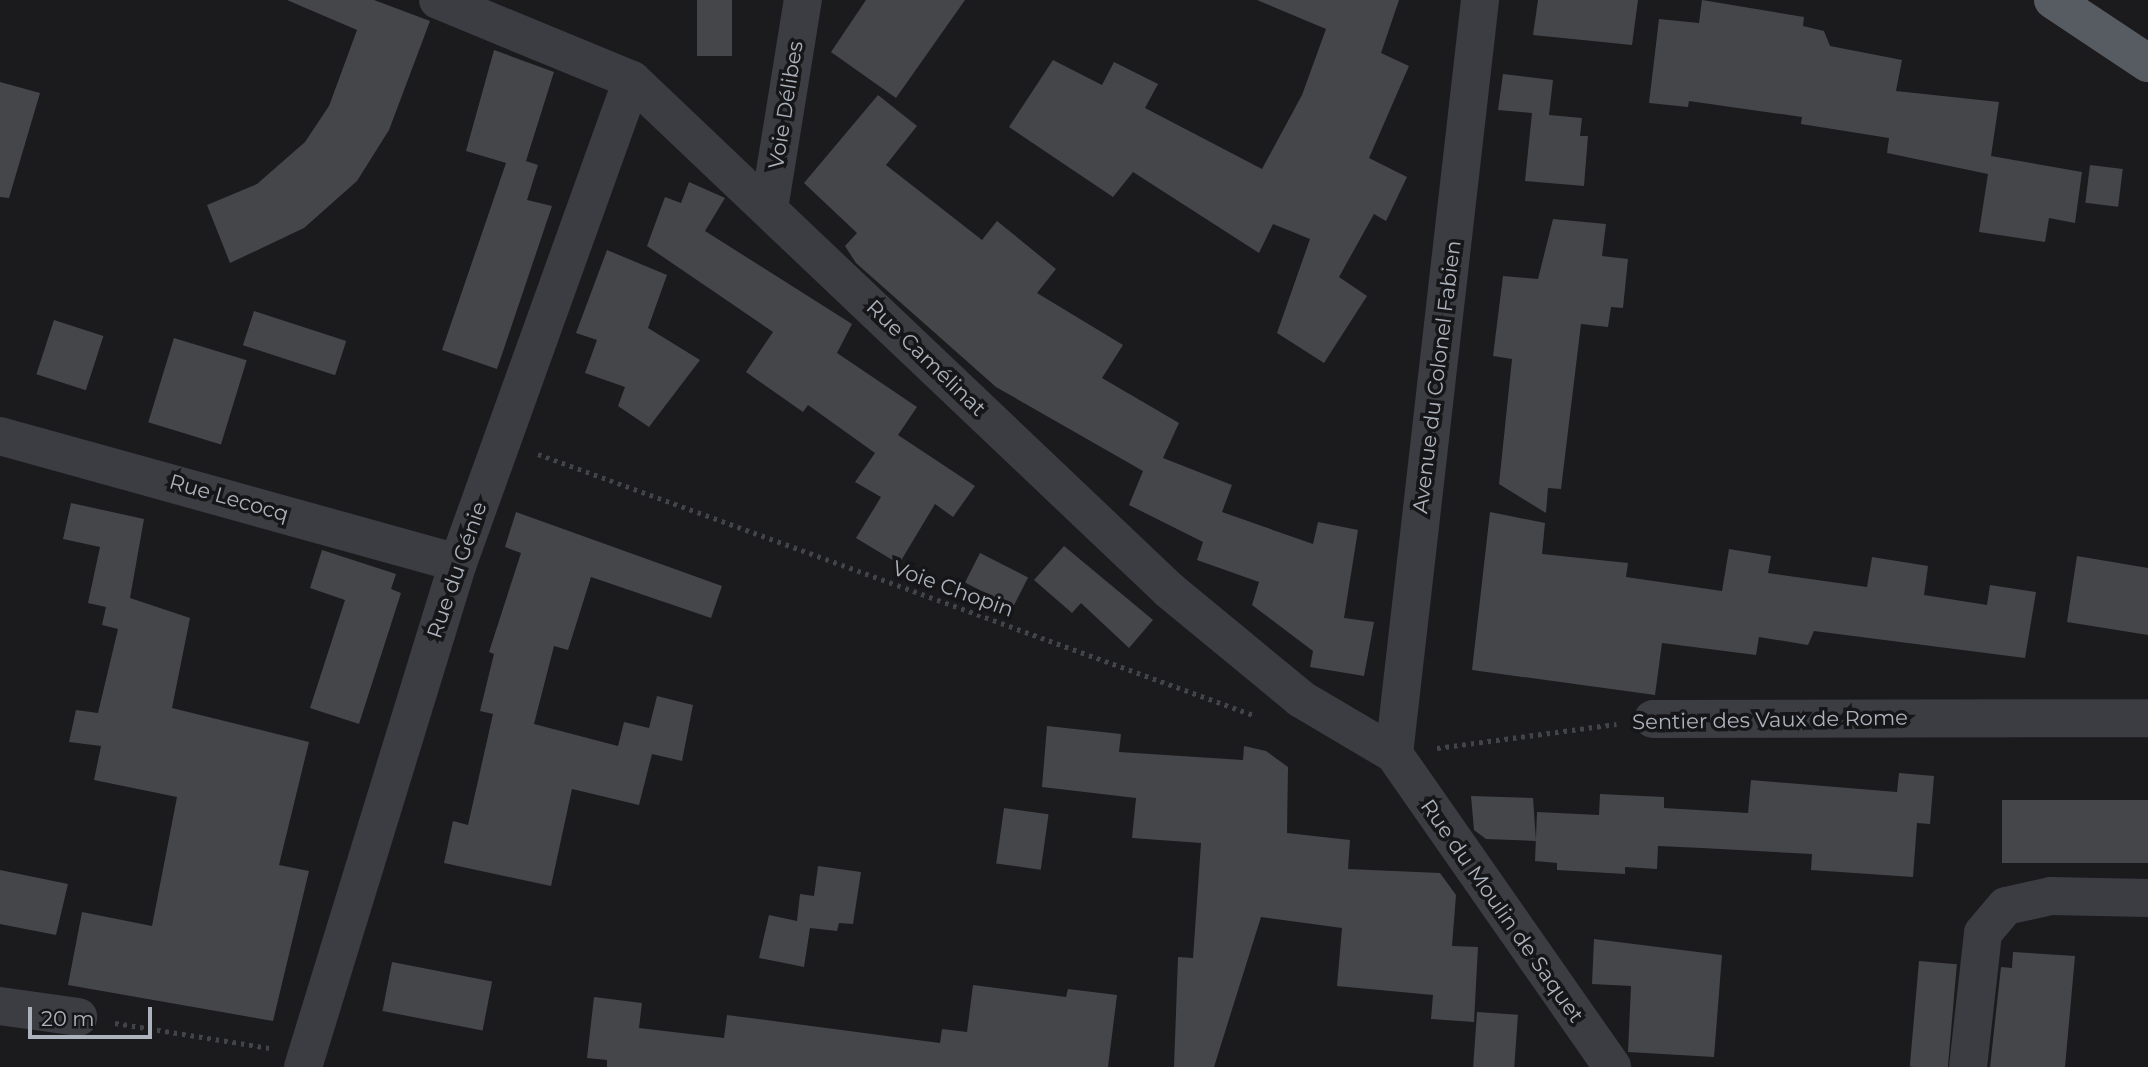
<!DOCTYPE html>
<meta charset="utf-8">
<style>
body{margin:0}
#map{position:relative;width:2148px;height:1067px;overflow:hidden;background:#1b1b1d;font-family:Montserrat,sans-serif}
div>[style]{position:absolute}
.building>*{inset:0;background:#45464a;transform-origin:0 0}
.path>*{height:4.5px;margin-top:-2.25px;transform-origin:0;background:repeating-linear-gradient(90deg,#41454a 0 3.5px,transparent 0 8.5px)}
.minor>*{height:38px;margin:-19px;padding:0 19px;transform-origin:19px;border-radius:19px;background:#3b3d43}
.major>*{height:38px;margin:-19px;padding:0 19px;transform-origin:19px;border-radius:19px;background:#575b62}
span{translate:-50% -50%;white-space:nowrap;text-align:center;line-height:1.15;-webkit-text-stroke:7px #161619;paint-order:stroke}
.street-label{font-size:21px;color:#adb3bd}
.scale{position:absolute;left:28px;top:1007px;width:124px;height:32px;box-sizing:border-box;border:4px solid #adb3bd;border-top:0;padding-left:9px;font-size:21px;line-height:24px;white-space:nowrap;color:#adb3bd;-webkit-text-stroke:5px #161619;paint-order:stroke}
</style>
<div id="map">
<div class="building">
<i style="clip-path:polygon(287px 0,374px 0,430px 21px,389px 130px,357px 181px,304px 228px,230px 263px,207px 205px,257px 184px,305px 142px,329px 106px,357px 30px)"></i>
<i style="left:697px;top:0;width:35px;height:56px"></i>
<i style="clip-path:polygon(866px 0,965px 0,896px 98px,831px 52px)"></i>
<i style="clip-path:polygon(1257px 0,1399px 0,1381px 53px,1409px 66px,1369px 158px,1407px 177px,1386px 221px,1374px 214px,1339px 277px,1367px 296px,1324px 363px,1277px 333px,1310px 239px,1273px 224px,1259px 253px,1133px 172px,1113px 197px,1009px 127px,1053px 60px,1102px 85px,1114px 62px,1158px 84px,1145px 108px,1262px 169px,1302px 95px,1326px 29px)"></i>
<i style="clip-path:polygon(1538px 0,1638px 0,1632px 45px,1533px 35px)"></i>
<i style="clip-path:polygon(1702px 0,1804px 17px,1803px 26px,1824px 31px,1830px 46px,1902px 60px,1896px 91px,1999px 102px,1991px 156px,2082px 172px,2075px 223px,2049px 218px,2045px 242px,1979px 232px,1988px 174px,1887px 153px,1889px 138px,1801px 124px,1802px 117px,1689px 101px,1688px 107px,1649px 103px,1659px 19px,1699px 23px)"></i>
<i style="clip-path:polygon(494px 50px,554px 72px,526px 161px,538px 165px,527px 200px,552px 206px,497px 369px,442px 350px,506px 163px,466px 151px)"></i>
<i style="clip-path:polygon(1503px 74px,1553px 80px,1549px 115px,1582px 118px,1580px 136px,1588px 136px,1584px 186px,1525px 181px,1532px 113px,1498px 110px)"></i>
<i style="clip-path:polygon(0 82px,40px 93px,9px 198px,0 197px)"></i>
<i style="clip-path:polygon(878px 95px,917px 126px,886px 165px,982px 240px,997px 221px,1056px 269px,1037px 293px,1123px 345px,1102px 378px,1179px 423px,1163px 458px,1232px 485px,1222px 512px,1313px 544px,1318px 522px,1358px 530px,1344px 618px,1374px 622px,1364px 676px,1310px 667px,1313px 651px,1252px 605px,1259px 582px,1197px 560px,1203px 542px,1129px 505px,1143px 471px,996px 387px,856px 263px,845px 246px,857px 233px,804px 183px)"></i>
<i style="left:2090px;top:165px;width:33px;height:38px;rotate:7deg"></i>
<i style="clip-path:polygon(689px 182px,725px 198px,705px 231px,852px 324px,837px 353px,917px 407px,898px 435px,975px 486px,953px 517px,935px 504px,899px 564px,856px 538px,881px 497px,855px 482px,875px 453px,808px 405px,803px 412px,746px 372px,773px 332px,647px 246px,665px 197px,681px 203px)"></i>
<i style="clip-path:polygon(1553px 219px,1606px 224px,1602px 256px,1628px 259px,1623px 308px,1611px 307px,1608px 327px,1581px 324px,1561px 489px,1548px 488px,1546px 513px,1499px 484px,1512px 359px,1493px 356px,1503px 276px,1538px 279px)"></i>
<i style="clip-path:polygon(607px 250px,667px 275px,648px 328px,700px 360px,649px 427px,618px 406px,625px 387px,585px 373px,597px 340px,576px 333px)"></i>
<i style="left:254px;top:311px;width:97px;height:36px;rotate:18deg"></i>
<i style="left:54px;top:320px;width:52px;height:57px;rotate:18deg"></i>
<i style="left:174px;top:338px;width:76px;height:88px;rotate:17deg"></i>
<i style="clip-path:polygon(71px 503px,144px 519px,130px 598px,190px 618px,172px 708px,309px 742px,279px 865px,309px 871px,273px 1021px,68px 985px,82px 912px,152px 926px,177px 797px,94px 780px,101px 746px,69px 742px,76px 710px,98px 713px,118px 629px,102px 625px,106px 607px,88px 603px,100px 547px,63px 539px)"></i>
<i style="clip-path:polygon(516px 512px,722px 586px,711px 618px,591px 577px,568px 650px,554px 646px,534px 724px,618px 746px,624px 722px,649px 728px,657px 696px,693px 705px,682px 761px,652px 754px,639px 805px,572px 789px,551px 886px,444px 863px,453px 821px,468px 825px,493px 714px,480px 711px,494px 654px,489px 652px,521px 553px,505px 547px)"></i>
<i style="clip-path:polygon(1490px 512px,1545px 523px,1542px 554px,1628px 563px,1626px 577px,1722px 591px,1729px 549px,1771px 556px,1768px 573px,1867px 587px,1872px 557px,1928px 566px,1924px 595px,1987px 605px,1990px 585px,2036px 592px,2025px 658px,1814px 631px,1808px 645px,1759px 637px,1756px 655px,1662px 643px,1655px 695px,1472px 670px)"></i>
<i style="clip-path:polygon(1064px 546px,1153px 620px,1129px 648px,1081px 603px,1072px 613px,1034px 580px)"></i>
<i style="clip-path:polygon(322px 550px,396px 574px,391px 589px,401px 593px,359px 724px,310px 708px,345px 600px,310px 588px)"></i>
<i style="left:980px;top:553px;width:54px;height:33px;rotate:27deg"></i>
<i style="clip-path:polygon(2077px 556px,2148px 568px,2148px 635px,2067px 622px)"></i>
<i style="clip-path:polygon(1047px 726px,1121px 734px,1119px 752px,1243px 760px,1244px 746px,1266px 751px,1288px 767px,1287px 833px,1350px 840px,1348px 869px,1440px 873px,1456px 895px,1452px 946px,1478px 947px,1474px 1022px,1431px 1019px,1433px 995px,1337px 986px,1342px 928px,1261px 917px,1214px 1067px,1174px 1067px,1178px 957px,1193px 958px,1201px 843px,1132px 838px,1136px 798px,1042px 787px)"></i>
<i style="clip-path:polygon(1899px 773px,1934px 776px,1930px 824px,1917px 823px,1913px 877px,1811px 870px,1812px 854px,1702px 848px,1658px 846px,1657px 869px,1625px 867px,1625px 874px,1557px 870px,1557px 863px,1535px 861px,1537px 812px,1599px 815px,1600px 794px,1664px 797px,1664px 808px,1748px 813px,1751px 780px,1897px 792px)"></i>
<i style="clip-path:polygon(1471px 796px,1533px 798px,1536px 841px,1486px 839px,1474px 830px)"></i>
<i style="left:2002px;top:800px;width:146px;height:63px"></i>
<i style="left:1004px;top:808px;width:45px;height:56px;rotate:8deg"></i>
<i style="clip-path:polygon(818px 866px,861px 872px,853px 924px,839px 923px,837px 931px,810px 928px,804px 967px,759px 958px,769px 915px,797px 921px,800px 894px,814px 896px)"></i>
<i style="clip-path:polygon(0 870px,68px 884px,56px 935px,0 924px)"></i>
<i style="clip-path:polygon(1594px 939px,1722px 955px,1714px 1057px,1628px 1052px,1631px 986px,1592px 984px)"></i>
<i style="clip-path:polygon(2013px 952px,2075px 956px,2065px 1067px,1990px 1067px,2001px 967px,2012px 968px)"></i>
<i style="left:1919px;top:961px;width:38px;height:106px;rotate:5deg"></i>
<i style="left:392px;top:962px;width:102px;height:50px;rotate:11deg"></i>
<i style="clip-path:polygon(973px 985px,1066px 997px,1068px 989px,1117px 995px,1108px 1067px,607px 1067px,607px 1060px,587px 1058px,594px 997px,642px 1003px,639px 1028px,724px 1038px,727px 1015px,940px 1043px,942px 1029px,967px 1032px)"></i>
<i style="left:1477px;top:1012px;width:41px;height:55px;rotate:4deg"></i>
</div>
<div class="path">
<i style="left:538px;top:454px;width:761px;rotate:20.05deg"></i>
<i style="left:1437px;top:748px;width:181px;rotate:-7.6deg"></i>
<i style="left:115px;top:1023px;width:156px;rotate:9.2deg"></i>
</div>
<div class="minor">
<i style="left:438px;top:0;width:210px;rotate:22.4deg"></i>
<i style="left:632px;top:80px;width:741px;rotate:43.52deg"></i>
<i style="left:1169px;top:590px;width:171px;rotate:39.5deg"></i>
<i style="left:1301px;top:699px;width:108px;rotate:30.6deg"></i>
<i style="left:1394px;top:754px;width:381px;rotate:55.1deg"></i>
<i style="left:769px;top:209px;width:212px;rotate:-80.8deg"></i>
<i style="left:0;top:436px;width:475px;rotate:15.5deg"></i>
<i style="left:1653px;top:719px;width:495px;rotate:-0.1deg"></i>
<i style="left:1394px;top:754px;width:759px;rotate:-83.49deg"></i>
<i style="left:0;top:1006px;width:79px;rotate:8deg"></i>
<i style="left:303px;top:1067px;width:527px;rotate:-72.91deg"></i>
<i style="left:458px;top:563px;width:513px;rotate:-70.19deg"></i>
<i style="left:1968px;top:1067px;width:135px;rotate:-83.6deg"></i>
<i style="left:1983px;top:933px;width:35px;rotate:-50deg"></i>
<i style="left:2006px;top:906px;width:46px;rotate:-12.5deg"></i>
<i style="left:2051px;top:896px;width:97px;rotate:1.2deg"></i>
</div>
<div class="major">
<i style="left:2053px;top:0;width:114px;rotate:33.6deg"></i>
</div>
<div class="street-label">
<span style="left:786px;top:105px;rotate:-81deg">Voie Délibes</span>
<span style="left:926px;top:358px;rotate:44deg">Rue Camélinat</span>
<span style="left:1437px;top:377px;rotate:-83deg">Avenue du Colonel Fabien</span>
<span style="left:229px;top:498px;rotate:16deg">Rue Lecocq</span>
<span style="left:457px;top:570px;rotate:-71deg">Rue du Génie</span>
<span style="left:953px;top:589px;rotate:20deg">Voie Chopin</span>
<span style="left:1770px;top:720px;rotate:-1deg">Sentier des Vaux de Rome</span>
<span style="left:1502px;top:911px;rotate:55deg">Rue du Moulin de Saquet</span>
</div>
<div class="scale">20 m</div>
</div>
